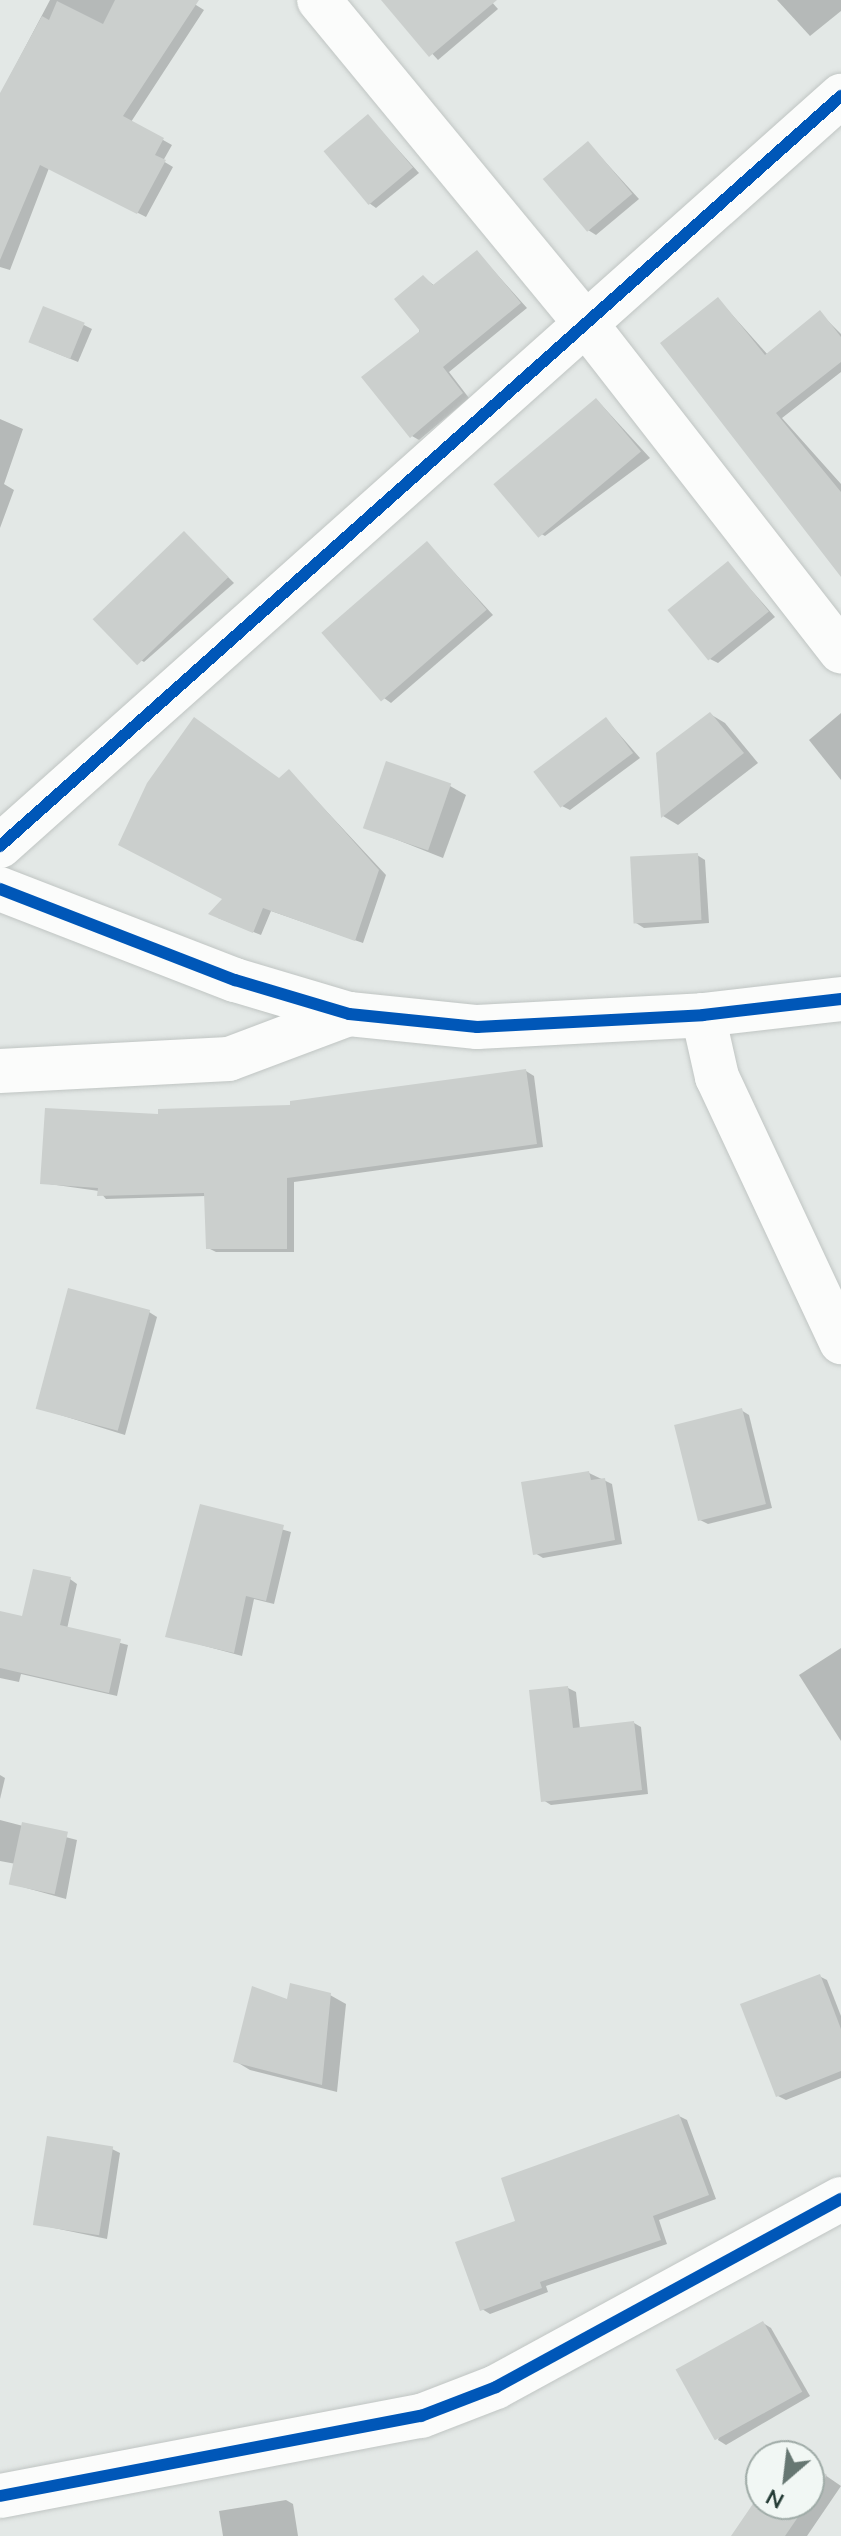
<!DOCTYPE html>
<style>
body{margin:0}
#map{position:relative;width:841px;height:2536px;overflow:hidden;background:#e3e8e6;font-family:Mulish,sans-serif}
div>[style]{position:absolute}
.shadow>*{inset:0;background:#0003}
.building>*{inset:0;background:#cbcfcd;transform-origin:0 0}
.roads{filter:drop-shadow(0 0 2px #c0c5c3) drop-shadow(0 0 2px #c0c5c3)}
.minor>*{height:44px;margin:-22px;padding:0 22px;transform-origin:22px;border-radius:22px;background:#fbfcfb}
.tertiary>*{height:44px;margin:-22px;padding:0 22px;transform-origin:22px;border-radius:22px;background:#fbfcfb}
.cycleway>*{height:12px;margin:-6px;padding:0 6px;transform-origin:6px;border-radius:6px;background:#0057b8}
span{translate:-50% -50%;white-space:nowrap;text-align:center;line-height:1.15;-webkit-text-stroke:8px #f1f7f4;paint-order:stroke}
.north{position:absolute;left:745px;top:2440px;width:80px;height:80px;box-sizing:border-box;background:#f1f7f4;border:2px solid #9faba7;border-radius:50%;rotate:208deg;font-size:22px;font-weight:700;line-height:32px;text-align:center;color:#233a34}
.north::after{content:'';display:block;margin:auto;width:28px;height:36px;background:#667772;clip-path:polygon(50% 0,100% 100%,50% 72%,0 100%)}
</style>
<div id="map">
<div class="shadow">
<i style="clip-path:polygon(50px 0,188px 0,204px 10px,131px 122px,172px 145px,163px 161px,173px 167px,146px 217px,49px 168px,10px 270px,0 267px,0 95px)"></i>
<i style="clip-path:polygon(383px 0,490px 0,498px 9px,438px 60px)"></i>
<i style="clip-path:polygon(777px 0,841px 0,841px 11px,810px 36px)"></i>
<i style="clip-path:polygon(368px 116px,419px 173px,376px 208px,369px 203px)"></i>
<i style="clip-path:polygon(588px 143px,639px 199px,596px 235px,588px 230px)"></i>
<i style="clip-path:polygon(477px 252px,527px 308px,449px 372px,469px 398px,419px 440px,412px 436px,423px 277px,435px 286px)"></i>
<i style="clip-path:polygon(718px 299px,768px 355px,820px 313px,841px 334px,841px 372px,782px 418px,841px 484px,841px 569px)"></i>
<i style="clip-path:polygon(84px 325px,92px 329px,78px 362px,39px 346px)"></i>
<i style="clip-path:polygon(597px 400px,650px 458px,545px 536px,534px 530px)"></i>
<i style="clip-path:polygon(0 419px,23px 429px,4px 484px,14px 490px,0 528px)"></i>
<i style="clip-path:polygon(185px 534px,234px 583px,144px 662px,136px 657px)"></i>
<i style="clip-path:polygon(427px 543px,493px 615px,391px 703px,384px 698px)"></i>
<i style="clip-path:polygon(728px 564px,775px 617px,718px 663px,710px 659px)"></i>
<i style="clip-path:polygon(841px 713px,841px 780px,809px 740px)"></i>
<i style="clip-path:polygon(710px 714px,725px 723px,758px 763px,678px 825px,663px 816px)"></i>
<i style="clip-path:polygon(606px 719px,640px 758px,570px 810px,562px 806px)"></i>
<i style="clip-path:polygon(289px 771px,386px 875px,363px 943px,271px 911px,261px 935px,218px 918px,280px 780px)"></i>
<i style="clip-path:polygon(450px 786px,466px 795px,443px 858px,365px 827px)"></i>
<i style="clip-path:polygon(697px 855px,705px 860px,709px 923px,644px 928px,636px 923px)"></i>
<i style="clip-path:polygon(526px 1071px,534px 1076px,543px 1147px,294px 1182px,294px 1252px,216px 1252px,208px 1248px,206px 1196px,106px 1199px,99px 1191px,42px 1183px,160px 1117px,293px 1107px)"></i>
<i style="clip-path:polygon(149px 1312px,157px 1317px,125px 1435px,38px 1408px)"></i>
<i style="clip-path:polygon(741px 1410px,749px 1415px,772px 1508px,708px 1524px,700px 1520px)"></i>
<i style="clip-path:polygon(589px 1473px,612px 1484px,622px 1544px,543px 1558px,535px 1553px)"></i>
<i style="clip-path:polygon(202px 1506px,291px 1532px,274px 1604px,254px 1599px,242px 1656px,168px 1636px)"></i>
<i style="clip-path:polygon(70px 1579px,77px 1584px,67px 1629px,128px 1645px,117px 1696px,21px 1674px,19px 1682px,0 1678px,0 1613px,23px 1618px)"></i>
<i style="clip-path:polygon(841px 1648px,841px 1741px,799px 1675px)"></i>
<i style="clip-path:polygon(568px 1688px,576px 1692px,580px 1729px,634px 1723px,641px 1727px,648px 1794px,551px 1805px,543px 1800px)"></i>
<i style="clip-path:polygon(0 1775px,5px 1778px,0 1799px)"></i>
<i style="clip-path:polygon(0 1820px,77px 1840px,66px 1899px,12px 1884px,16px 1864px,0 1861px)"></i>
<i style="clip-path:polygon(819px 1976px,827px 1980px,841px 2016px,841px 2078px,786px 2100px,778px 2096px)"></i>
<i style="clip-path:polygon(330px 1995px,346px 2004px,337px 2092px,250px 2070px,235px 2061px,289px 2001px)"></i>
<i style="clip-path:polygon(679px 2116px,687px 2120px,716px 2199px,659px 2220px,667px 2244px,546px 2286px,548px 2292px,490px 2314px,482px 2309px,518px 2222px)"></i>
<i style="clip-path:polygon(112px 2149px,120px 2153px,107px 2239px,35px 2224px)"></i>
<i style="clip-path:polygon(763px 2323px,771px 2328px,810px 2396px,726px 2445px,718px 2440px)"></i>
<i style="clip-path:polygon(809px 2464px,841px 2486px,807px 2536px,753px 2536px,761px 2496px,761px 2504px,809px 2504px)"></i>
<i style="clip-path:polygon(286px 2500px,293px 2504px,298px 2536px,223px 2536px,219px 2511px)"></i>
</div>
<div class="building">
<i style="clip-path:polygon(115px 0,199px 0,123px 116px,164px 138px,155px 155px,166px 160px,137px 214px,40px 165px,0 260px,0 93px,42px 16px,49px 20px,57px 1px,103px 24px)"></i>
<i style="clip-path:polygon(381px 0,497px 0,429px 57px)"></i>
<i style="left:368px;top:114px;width:70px;height:58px;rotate:50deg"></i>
<i style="left:588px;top:141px;width:69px;height:59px;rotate:50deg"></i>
<i style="clip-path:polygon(477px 250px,521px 303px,443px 367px,463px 393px,410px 438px,361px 377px,420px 331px,394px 299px,423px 275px,433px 285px)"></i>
<i style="clip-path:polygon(718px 297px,765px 355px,820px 310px,841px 337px,841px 362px,776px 413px,841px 492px,841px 577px,660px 343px)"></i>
<i style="left:43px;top:306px;width:45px;height:39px;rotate:22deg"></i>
<i style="left:596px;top:398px;width:70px;height:134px;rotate:50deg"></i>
<i style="left:184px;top:531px;width:64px;height:127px;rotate:46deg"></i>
<i style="left:427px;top:541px;width:91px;height:140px;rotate:49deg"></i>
<i style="left:728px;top:561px;width:65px;height:78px;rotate:51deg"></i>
<i style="clip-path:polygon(710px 712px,744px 753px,661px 818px,656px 753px)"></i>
<i style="clip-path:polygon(194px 717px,279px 778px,289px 769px,379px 870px,355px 941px,263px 908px,253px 933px,208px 914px,222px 899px,118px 845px,147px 783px)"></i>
<i style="left:606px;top:717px;width:45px;height:91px;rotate:53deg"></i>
<i style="left:386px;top:761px;width:69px;height:71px;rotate:19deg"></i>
<i style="left:698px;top:853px;width:67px;height:68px;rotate:87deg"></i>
<i style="clip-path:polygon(526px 1069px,537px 1144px,287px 1178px,287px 1249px,206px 1249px,204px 1193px,97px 1196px,98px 1188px,40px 1184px,45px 1108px,158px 1114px,158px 1109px,290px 1105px,290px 1101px)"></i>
<i style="left:68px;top:1288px;width:85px;height:125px;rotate:15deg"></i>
<i style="left:742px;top:1408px;width:99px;height:70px;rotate:76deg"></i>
<i style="clip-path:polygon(589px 1471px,591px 1480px,605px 1478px,615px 1540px,533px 1555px,521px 1482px)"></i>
<i style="clip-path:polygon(200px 1504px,284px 1525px,266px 1601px,246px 1596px,234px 1653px,165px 1637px)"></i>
<i style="clip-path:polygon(33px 1569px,71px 1577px,60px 1625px,121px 1639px,109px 1693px,0 1668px,0 1611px,22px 1616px)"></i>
<i style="clip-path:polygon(568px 1686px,573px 1728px,634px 1721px,642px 1790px,541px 1802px,529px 1690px)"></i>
<i style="left:22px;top:1822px;width:47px;height:64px;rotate:12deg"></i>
<i style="clip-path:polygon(820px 1974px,841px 2029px,841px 2071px,776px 2097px,740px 2004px)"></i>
<i style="clip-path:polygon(290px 1983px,331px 1993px,322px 2085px,233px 2062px,252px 1986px,287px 1999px)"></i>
<i style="clip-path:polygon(679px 2114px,709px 2195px,653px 2216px,661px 2240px,540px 2282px,542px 2288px,480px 2311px,455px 2242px,515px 2221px,501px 2178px)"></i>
<i style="left:47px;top:2136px;width:67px;height:90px;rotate:9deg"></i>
<i style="left:763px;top:2321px;width:81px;height:100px;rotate:61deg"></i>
<i style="clip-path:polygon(809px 2463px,827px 2475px,809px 2502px)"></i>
<i style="clip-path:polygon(761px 2492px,761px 2504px,807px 2504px,785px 2536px,731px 2536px)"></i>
</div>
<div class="roads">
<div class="minor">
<i style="left:319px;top:0;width:420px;rotate:50.5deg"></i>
<i style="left:586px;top:324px;width:415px;rotate:52.1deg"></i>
<i style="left:0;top:846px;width:1127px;rotate:-41.73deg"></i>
<i style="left:703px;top:1015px;width:64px;rotate:77.3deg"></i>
<i style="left:717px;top:1077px;width:293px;rotate:64.9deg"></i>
<i style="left:0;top:1071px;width:229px;rotate:-3deg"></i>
<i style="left:229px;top:1059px;width:128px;rotate:-20.6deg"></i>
<i style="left:0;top:2496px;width:429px;rotate:-10.8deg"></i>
<i style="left:421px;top:2416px;width:80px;rotate:-21.1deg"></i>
<i style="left:496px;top:2387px;width:393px;rotate:-28.6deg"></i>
</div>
<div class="tertiary">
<i style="left:0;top:889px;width:252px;rotate:21.2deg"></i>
<i style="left:235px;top:980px;width:119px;rotate:16.6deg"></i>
<i style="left:349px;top:1014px;width:129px;rotate:5.8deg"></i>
<i style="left:477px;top:1027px;width:226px;rotate:-3deg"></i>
<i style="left:703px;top:1015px;width:139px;rotate:-6.6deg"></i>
</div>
</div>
<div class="cycleway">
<i style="left:0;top:846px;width:1127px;rotate:-41.73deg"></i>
<i style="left:0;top:889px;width:252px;rotate:21.2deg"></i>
<i style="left:235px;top:980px;width:119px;rotate:16.6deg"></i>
<i style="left:349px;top:1014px;width:129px;rotate:5.8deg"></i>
<i style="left:477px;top:1027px;width:226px;rotate:-3deg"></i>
<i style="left:703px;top:1015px;width:139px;rotate:-6.6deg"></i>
<i style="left:0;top:2496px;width:429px;rotate:-10.8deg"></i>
<i style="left:421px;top:2416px;width:80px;rotate:-21.1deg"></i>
<i style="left:496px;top:2387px;width:393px;rotate:-28.6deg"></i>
</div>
<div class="north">N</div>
</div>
